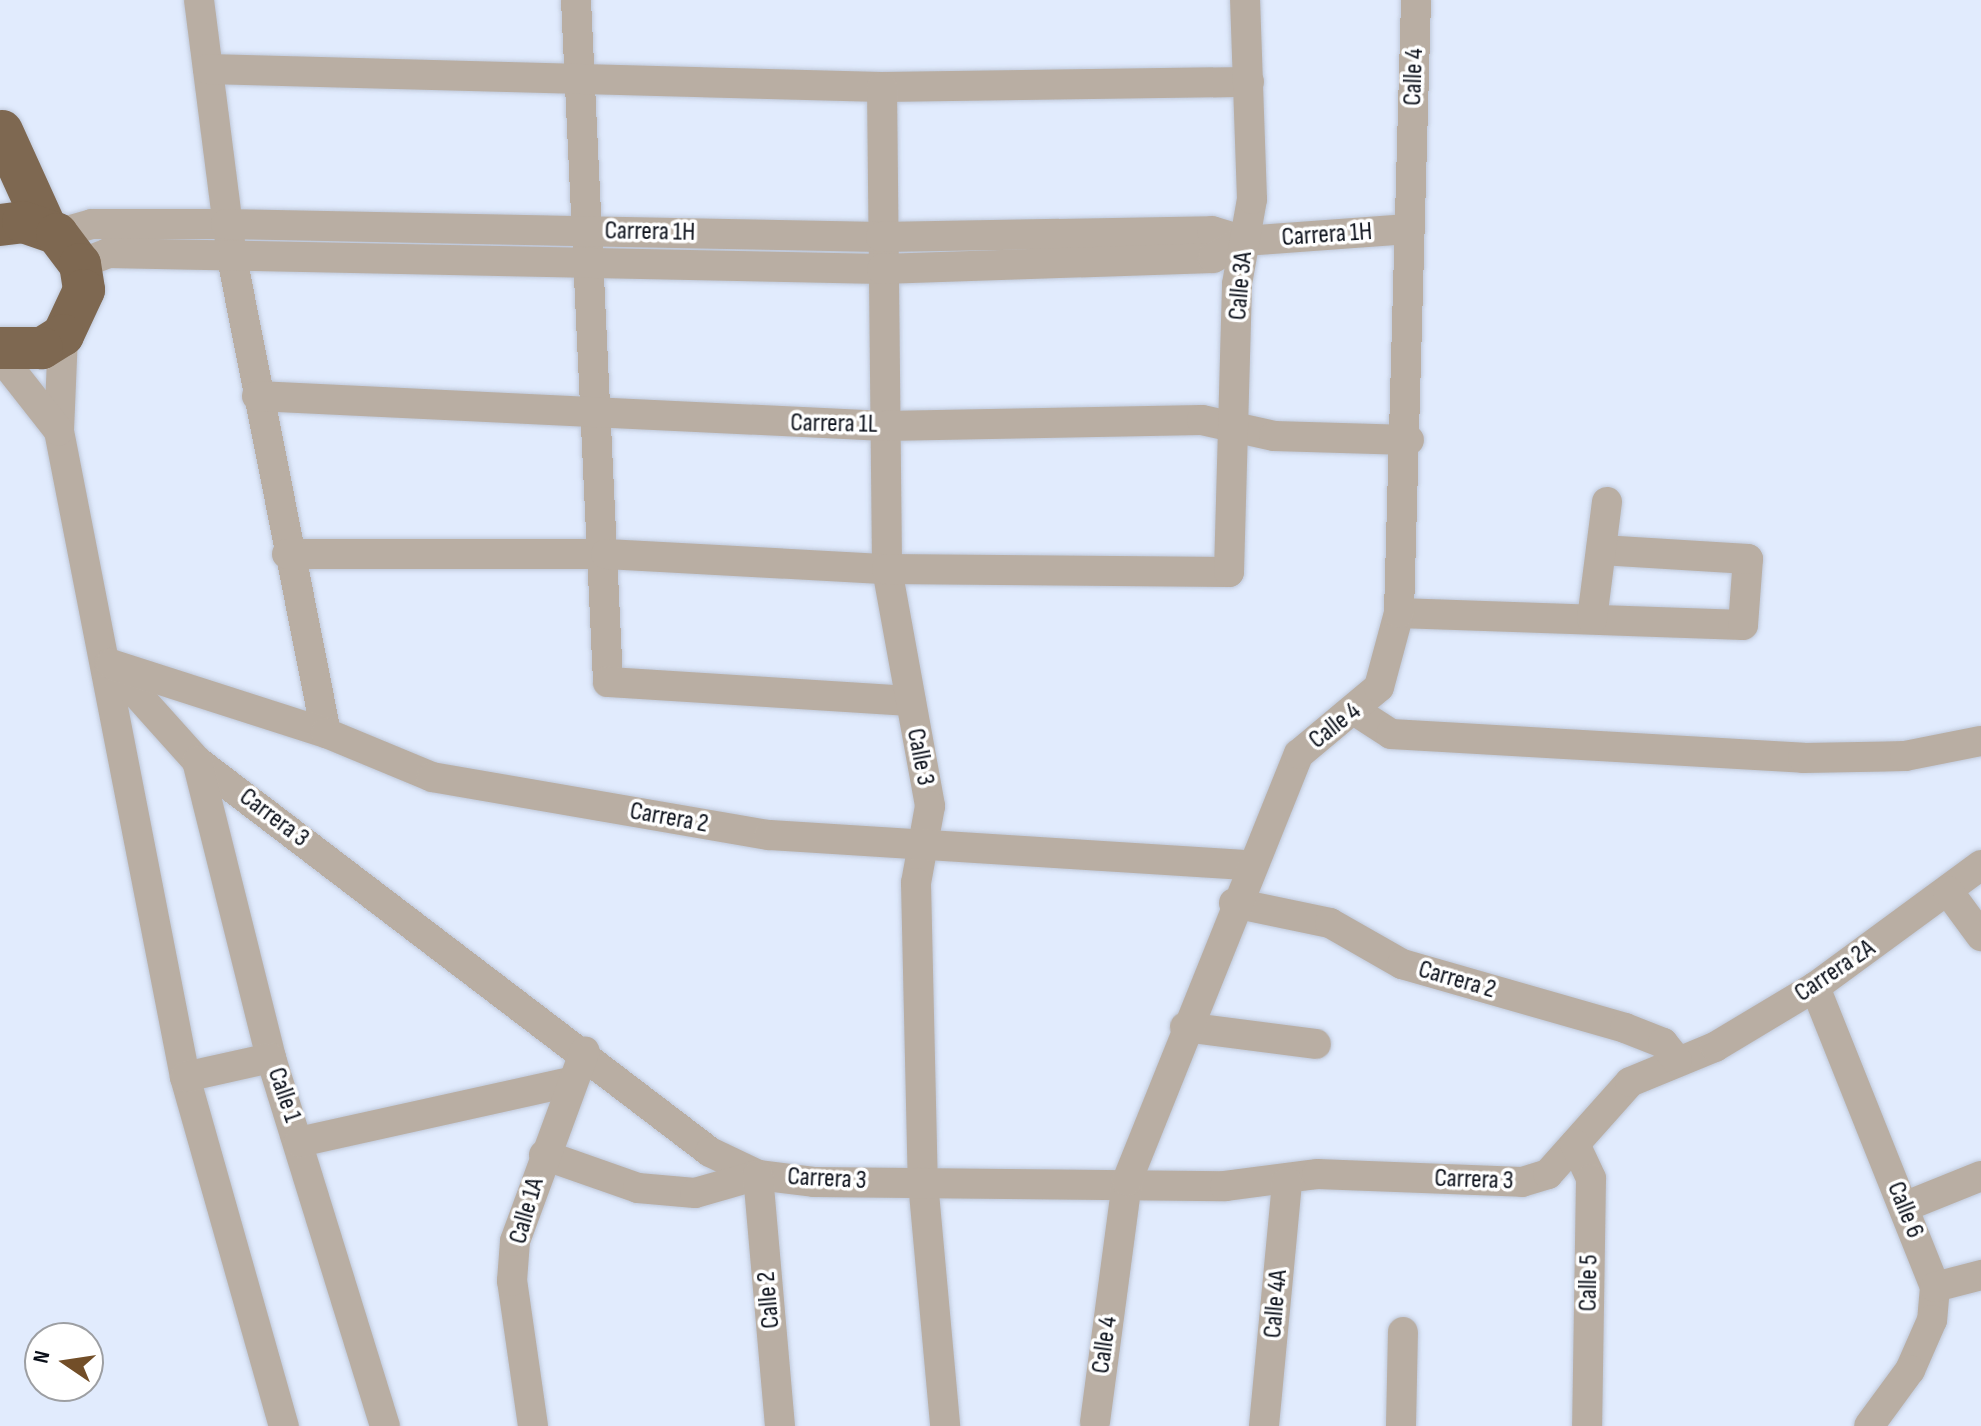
<!DOCTYPE html>
<style>
body{margin:0}
#map{position:relative;width:1981px;height:1426px;overflow:hidden;background:#e1ebfd;font-family:"Sofia Sans Condensed",sans-serif}
div>[style]{position:absolute}
.roads{filter:drop-shadow(0 0 2px #bfc8d9) drop-shadow(0 0 2px #bfc8d9)}
.minor>*{height:30px;margin:-15px;padding:0 15px;transform-origin:15px;border-radius:15px;background:#b9aea3}
.highway>*{height:42px;margin:-21px;padding:0 21px;transform-origin:21px;border-radius:21px;background:#7e6851}
span{translate:-50% -50%;white-space:nowrap;text-align:center;line-height:1.15;-webkit-text-stroke:7px #fff;paint-order:stroke}
.street-label{font-size:26px;color:#0b101a}
.north{position:absolute;left:24px;top:1322px;width:80px;height:80px;box-sizing:border-box;background:#fff;border:2px solid #9d9fa3;border-radius:50%;rotate:283deg;font-size:22px;font-weight:700;line-height:32px;text-align:center;color:#0b101a}
.north::after{content:'';display:block;margin:auto;width:28px;height:36px;background:#724e28;clip-path:polygon(50% 0,100% 100%,50% 72%,0 100%)}
</style>
<div id="map">
<div class="roads">
<div class="minor">
<i style="left:199px;top:0;width:260px;rotate:82.7deg"></i>
<i style="left:232px;top:258px;width:484px;rotate:78.8deg"></i>
<i style="left:576px;top:0;width:683px;rotate:87.31deg"></i>
<i style="left:608px;top:682px;width:303px;rotate:3.6deg"></i>
<i style="left:208px;top:69px;width:674px;rotate:1.53deg"></i>
<i style="left:882px;top:87px;width:367px;rotate:-0.8deg"></i>
<i style="left:882px;top:87px;width:482px;rotate:89.4deg"></i>
<i style="left:887px;top:569px;width:241px;rotate:79.7deg"></i>
<i style="left:930px;top:806px;width:78px;rotate:100.3deg"></i>
<i style="left:916px;top:883px;width:299px;rotate:88.7deg"></i>
<i style="left:923px;top:1182px;width:245px;rotate:84.8deg"></i>
<i style="left:57px;top:234px;width:36px;rotate:-16deg"></i>
<i style="left:92px;top:224px;width:134px"></i>
<i style="left:226px;top:224px;width:655px;rotate:1.14deg"></i>
<i style="left:881px;top:237px;width:331px;rotate:-1deg"></i>
<i style="left:1212px;top:231px;width:34px;rotate:17deg"></i>
<i style="left:1244px;top:241px;width:165px;rotate:-4.2deg"></i>
<i style="left:80px;top:264px;width:30px;rotate:-21deg"></i>
<i style="left:108px;top:253px;width:774px;rotate:1.18deg"></i>
<i style="left:882px;top:269px;width:331px;rotate:-1.9deg"></i>
<i style="left:1213px;top:258px;width:35px;rotate:-29deg"></i>
<i style="left:63px;top:335px;width:96px;rotate:92.4deg"></i>
<i style="left:59px;top:431px;width:658px;rotate:78.96deg"></i>
<i style="left:185px;top:1077px;width:363px;rotate:74.2deg"></i>
<i style="left:0;top:356px;width:95px;rotate:51.8deg"></i>
<i style="left:257px;top:396px;width:629px;rotate:2.73deg"></i>
<i style="left:885px;top:426px;width:317px;rotate:-1.1deg"></i>
<i style="left:1202px;top:420px;width:74px;rotate:12.5deg"></i>
<i style="left:1274px;top:436px;width:135px;rotate:1.7deg"></i>
<i style="left:287px;top:554px;width:319px"></i>
<i style="left:606px;top:554px;width:281px;rotate:3.1deg"></i>
<i style="left:887px;top:569px;width:342px;rotate:0.5deg"></i>
<i style="left:1229px;top:572px;width:288px;rotate:-88.4deg"></i>
<i style="left:1237px;top:284px;width:86px;rotate:-80deg"></i>
<i style="left:1252px;top:199px;width:199px;rotate:-92deg"></i>
<i style="left:1399px;top:613px;width:344px;rotate:2deg"></i>
<i style="left:1743px;top:625px;width:66px;rotate:-85.7deg"></i>
<i style="left:1748px;top:559px;width:147px;rotate:-176.5deg"></i>
<i style="left:1592px;top:619px;width:118px;rotate:-82.7deg"></i>
<i style="left:109px;top:663px;width:132px;rotate:48.1deg"></i>
<i style="left:197px;top:761px;width:645px;rotate:37.31deg"></i>
<i style="left:710px;top:1152px;width:53px;rotate:25.6deg"></i>
<i style="left:758px;top:1175px;width:56px;rotate:7.1deg"></i>
<i style="left:814px;top:1182px;width:411px;rotate:0.6deg"></i>
<i style="left:1225px;top:1186px;width:93px;rotate:-7.4deg"></i>
<i style="left:1317px;top:1174px;width:205px;rotate:2.2deg"></i>
<i style="left:1522px;top:1182px;width:27px;rotate:-17deg"></i>
<i style="left:1548px;top:1174px;width:123px;rotate:-48.3deg"></i>
<i style="left:1630px;top:1082px;width:92px;rotate:-22.4deg"></i>
<i style="left:1715px;top:1047px;width:117px;rotate:-31deg"></i>
<i style="left:1815px;top:987px;width:206px;rotate:-36.3deg"></i>
<i style="left:111px;top:664px;width:226px;rotate:17.8deg"></i>
<i style="left:326px;top:733px;width:115px;rotate:22.5deg"></i>
<i style="left:432px;top:777px;width:342px;rotate:9.8deg"></i>
<i style="left:769px;top:835px;width:482px;rotate:3.6deg"></i>
<i style="left:1357px;top:712px;width:40px;rotate:32.9deg"></i>
<i style="left:1391px;top:734px;width:413px;rotate:3.3deg"></i>
<i style="left:1803px;top:758px;width:102px;rotate:-1.1deg"></i>
<i style="left:1905px;top:756px;width:77px;rotate:-11.2deg"></i>
<i style="left:197px;top:761px;width:306px;rotate:76deg"></i>
<i style="left:271px;top:1058px;width:385px;rotate:72.8deg"></i>
<i style="left:1948px;top:891px;width:56px;rotate:53.7deg"></i>
<i style="left:1234px;top:903px;width:98px;rotate:11.8deg"></i>
<i style="left:1330px;top:923px;width:83px;rotate:29.7deg"></i>
<i style="left:1402px;top:964px;width:232px;rotate:16deg"></i>
<i style="left:1625px;top:1028px;width:41px;rotate:21.5deg"></i>
<i style="left:1663px;top:1043px;width:22px;rotate:51deg"></i>
<i style="left:1815px;top:987px;width:323px;rotate:68.2deg"></i>
<i style="left:1935px;top:1287px;width:33px;rotate:95deg"></i>
<i style="left:1932px;top:1320px;width:55px;rotate:113.7deg"></i>
<i style="left:1910px;top:1370px;width:69px;rotate:126.2deg"></i>
<i style="left:1185px;top:1027px;width:132px;rotate:7.4deg"></i>
<i style="left:185px;top:1077px;width:88px;rotate:-12.5deg"></i>
<i style="left:299px;top:1142px;width:277px;rotate:-12.5deg"></i>
<i style="left:1575px;top:1144px;width:38px;rotate:65deg"></i>
<i style="left:1591px;top:1179px;width:247px;rotate:90.9deg"></i>
<i style="left:544px;top:1155px;width:100px;rotate:19.3deg"></i>
<i style="left:638px;top:1188px;width:57px;rotate:5deg"></i>
<i style="left:695px;top:1193px;width:66px;rotate:-15.9deg"></i>
<i style="left:758px;top:1175px;width:252px;rotate:85deg"></i>
<i style="left:1904px;top:1207px;width:83px;rotate:-21.9deg"></i>
<i style="left:1935px;top:1287px;width:48px;rotate:-14.6deg"></i>
<i style="left:1095px;top:1422px;width:243px;rotate:-82.4deg"></i>
<i style="left:1127px;top:1181px;width:460px;rotate:-68.1deg"></i>
<i style="left:1299px;top:754px;width:104px;rotate:-39.9deg"></i>
<i style="left:1379px;top:687px;width:77px;rotate:-74.9deg"></i>
<i style="left:1399px;top:613px;width:613px;rotate:-88.41deg"></i>
<i style="left:533px;top:1426px;width:147px;rotate:-98.2deg"></i>
<i style="left:512px;top:1281px;width:40px;rotate:-85.7deg"></i>
<i style="left:515px;top:1241px;width:202px;rotate:-69.8deg"></i>
<i style="left:1264px;top:1426px;width:245px;rotate:-84.6deg"></i>
<i style="left:1401px;top:1426px;width:94px;rotate:-88.8deg"></i>
</div>
<div class="highway">
<i style="left:2px;top:131px;width:107px;rotate:65.6deg"></i>
<i style="left:0;top:225px;width:23px;rotate:-7deg"></i>
<i style="left:23px;top:222px;width:36px;rotate:19deg"></i>
<i style="left:57px;top:234px;width:38px;rotate:53deg"></i>
<i style="left:80px;top:264px;width:26px;rotate:81deg"></i>
<i style="left:84px;top:290px;width:50px;rotate:115deg"></i>
<i style="left:63px;top:335px;width:25px;rotate:148deg"></i>
<i style="left:42px;top:348px;width:42px;rotate:180deg"></i>
</div>
</div>
<div class="street-label">
<span style="left:1414px;top:77px;rotate:-88deg">Calle 4</span>
<span style="left:650px;top:232px;rotate:1deg">Carrera 1H</span>
<span style="left:1327px;top:235px;rotate:-4deg">Carrera 1H</span>
<span style="left:1241px;top:286px;rotate:-85deg">Calle 3A</span>
<span style="left:834px;top:424px;rotate:1deg">Carrera 1L</span>
<span style="left:1335px;top:726px;rotate:-38deg">Calle 4</span>
<span style="left:920px;top:757px;rotate:79deg">Calle 3</span>
<span style="left:274px;top:818px;rotate:37deg">Carrera 3</span>
<span style="left:669px;top:818px;rotate:10deg">Carrera 2</span>
<span style="left:1835px;top:971px;rotate:-34deg">Carrera 2A</span>
<span style="left:1457px;top:980px;rotate:16deg">Carrera 2</span>
<span style="left:284px;top:1095px;rotate:71deg">Calle 1</span>
<span style="left:827px;top:1179px;rotate:3deg">Carrera 3</span>
<span style="left:1474px;top:1180px;rotate:2deg">Carrera 3</span>
<span style="left:1905px;top:1210px;rotate:68deg">Calle 6</span>
<span style="left:527px;top:1211px;rotate:-74deg">Calle 1A</span>
<span style="left:1589px;top:1283px;rotate:-89deg">Calle 5</span>
<span style="left:769px;top:1300px;rotate:-95deg">Calle 2</span>
<span style="left:1276px;top:1304px;rotate:-85deg">Calle 4A</span>
<span style="left:1105px;top:1345px;rotate:-82deg">Calle 4</span>
</div>
<div class="north">N</div>
</div>
